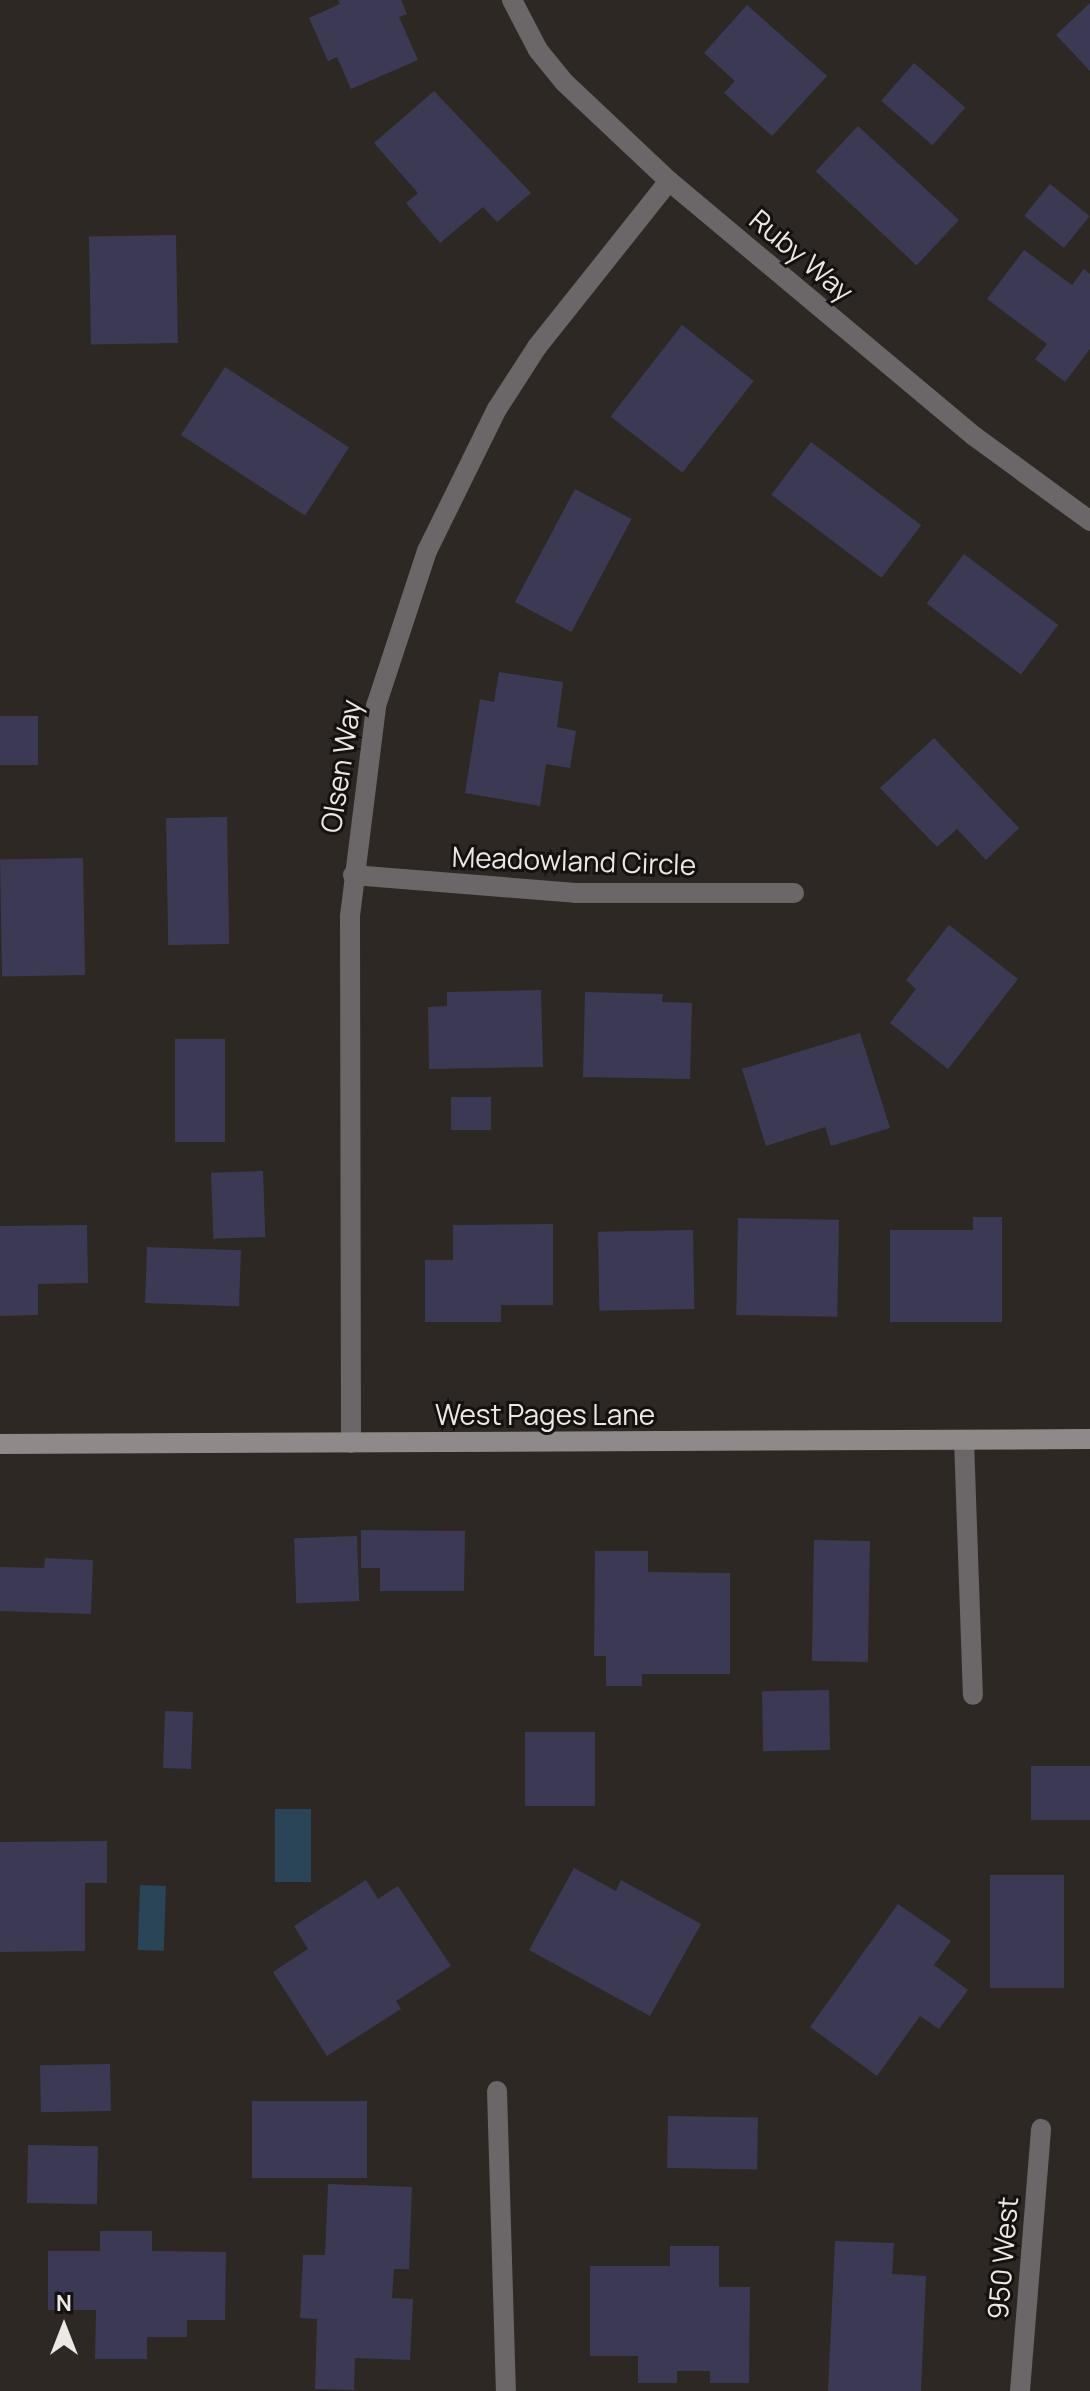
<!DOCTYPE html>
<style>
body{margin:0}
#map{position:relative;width:1090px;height:2391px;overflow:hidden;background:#2d2823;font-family:Manrope,sans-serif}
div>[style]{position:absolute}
.water>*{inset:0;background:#2a4458;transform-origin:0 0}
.building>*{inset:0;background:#3c3955;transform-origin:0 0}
.lane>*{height:20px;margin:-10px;padding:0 10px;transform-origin:10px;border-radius:10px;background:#6b6667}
.street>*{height:20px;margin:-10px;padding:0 10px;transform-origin:10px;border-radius:10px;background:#6b6667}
.secondary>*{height:20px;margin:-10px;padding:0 10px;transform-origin:10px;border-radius:10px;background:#90898a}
span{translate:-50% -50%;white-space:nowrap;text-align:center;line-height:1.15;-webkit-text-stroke:6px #14110f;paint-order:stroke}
.street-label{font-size:28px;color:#ece8e5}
.north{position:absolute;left:24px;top:2287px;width:80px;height:80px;-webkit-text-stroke:6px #14110f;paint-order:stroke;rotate:0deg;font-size:22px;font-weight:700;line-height:32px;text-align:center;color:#ece8e5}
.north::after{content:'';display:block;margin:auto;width:28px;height:36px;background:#ece8e5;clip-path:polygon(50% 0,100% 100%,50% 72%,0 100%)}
</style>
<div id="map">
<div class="water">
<i style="left:275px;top:1809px;width:36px;height:73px"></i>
<i style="left:140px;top:1885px;width:26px;height:65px;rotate:2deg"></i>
</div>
<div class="building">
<i style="clip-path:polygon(338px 0,401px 0,407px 14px,399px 17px,418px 60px,351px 89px,337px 57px,328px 61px,309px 18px,340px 4px)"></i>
<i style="clip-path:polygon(1090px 3px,1090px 71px,1056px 35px)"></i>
<i style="clip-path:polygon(747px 5px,827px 76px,772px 136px,724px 93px,735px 81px,704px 53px)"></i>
<i style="left:914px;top:63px;width:68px;height:50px;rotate:41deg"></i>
<i style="clip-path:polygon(434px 91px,531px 193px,497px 222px,483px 207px,440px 243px,406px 203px,418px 193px,374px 143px)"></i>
<i style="left:858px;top:126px;width:138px;height:62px;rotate:43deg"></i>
<i style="left:1050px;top:184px;width:51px;height:41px;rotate:39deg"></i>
<i style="left:176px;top:235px;width:108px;height:87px;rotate:89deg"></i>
<i style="clip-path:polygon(1024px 250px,1072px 285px,1084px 269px,1090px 274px,1090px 349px,1065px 382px,1035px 359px,1047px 344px,987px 299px)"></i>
<i style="left:682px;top:325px;width:91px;height:116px;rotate:38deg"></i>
<i style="left:225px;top:367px;width:148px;height:81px;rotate:33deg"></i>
<i style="left:811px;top:442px;width:138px;height:66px;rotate:37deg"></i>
<i style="left:575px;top:489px;width:64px;height:128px;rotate:28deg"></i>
<i style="left:964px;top:554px;width:118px;height:62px;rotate:37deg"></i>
<i style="clip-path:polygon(499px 672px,563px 682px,557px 727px,576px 731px,570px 768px,546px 764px,540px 806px,465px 793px,480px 699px,494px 702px)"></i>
<i style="left:0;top:716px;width:38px;height:49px"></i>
<i style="clip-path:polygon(934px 738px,1019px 828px,986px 860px,957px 829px,937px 847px,880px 788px)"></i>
<i style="left:227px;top:817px;width:127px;height:61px;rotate:89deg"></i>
<i style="left:83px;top:858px;width:117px;height:83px;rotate:89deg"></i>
<i style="clip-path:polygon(949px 925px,1018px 979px,948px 1069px,890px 1023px,916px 989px,906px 980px)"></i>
<i style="clip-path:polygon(541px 990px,543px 1067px,429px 1069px,428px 1007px,447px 1006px,447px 992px)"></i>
<i style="clip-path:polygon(585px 992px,663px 994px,662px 1002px,692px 1003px,690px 1079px,583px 1077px)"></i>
<i style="clip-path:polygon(860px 1033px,890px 1128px,831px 1146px,825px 1127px,766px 1146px,742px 1069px)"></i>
<i style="left:175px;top:1039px;width:50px;height:103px"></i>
<i style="left:451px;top:1097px;width:40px;height:33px"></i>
<i style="left:263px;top:1171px;width:66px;height:52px;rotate:88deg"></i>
<i style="clip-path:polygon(973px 1217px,1002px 1217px,1002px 1322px,890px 1322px,890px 1230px,973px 1230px)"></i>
<i style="left:738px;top:1218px;width:101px;height:97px;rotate:1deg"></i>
<i style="clip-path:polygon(553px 1224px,553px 1305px,501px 1305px,501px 1322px,425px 1322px,425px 1260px,453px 1260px,453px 1225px)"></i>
<i style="clip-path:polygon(87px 1225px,88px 1283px,38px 1284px,38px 1315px,0 1316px,0 1226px)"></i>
<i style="left:693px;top:1230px;width:79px;height:95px;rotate:89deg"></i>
<i style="left:147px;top:1247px;width:94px;height:56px;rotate:2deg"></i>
<i style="clip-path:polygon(361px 1530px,465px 1531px,464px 1591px,380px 1591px,380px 1568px,361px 1568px)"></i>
<i style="left:357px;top:1536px;width:65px;height:63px;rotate:88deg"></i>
<i style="left:814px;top:1540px;width:56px;height:121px;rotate:1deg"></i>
<i style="clip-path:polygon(595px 1551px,648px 1551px,648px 1572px,730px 1573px,730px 1674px,642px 1674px,642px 1686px,606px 1686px,606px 1656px,594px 1656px)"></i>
<i style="clip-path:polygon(45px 1558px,93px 1560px,91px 1614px,0 1611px,0 1567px,44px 1568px)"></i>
<i style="left:829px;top:1690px;width:60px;height:67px;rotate:89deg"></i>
<i style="left:165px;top:1711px;width:28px;height:57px;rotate:2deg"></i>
<i style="left:525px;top:1732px;width:70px;height:74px"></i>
<i style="left:1031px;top:1766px;width:59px;height:54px"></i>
<i style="clip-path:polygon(107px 1841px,107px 1883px,85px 1883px,85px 1951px,0 1952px,0 1842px)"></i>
<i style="clip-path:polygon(574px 1868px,616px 1891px,621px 1880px,701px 1924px,650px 2016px,529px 1950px)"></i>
<i style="left:990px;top:1875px;width:74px;height:113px"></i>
<i style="clip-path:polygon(366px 1880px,378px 1899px,398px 1886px,451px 1966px,396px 2001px,401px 2009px,327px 2056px,273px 1972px,308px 1949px,294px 1926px)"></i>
<i style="clip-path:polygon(898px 1904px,951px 1941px,934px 1965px,968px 1990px,939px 2029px,920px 2016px,877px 2076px,810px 2027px)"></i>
<i style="left:110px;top:2064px;width:47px;height:70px;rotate:89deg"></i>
<i style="left:252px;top:2101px;width:115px;height:77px"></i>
<i style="left:668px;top:2116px;width:90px;height:52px;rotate:1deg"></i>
<i style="left:28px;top:2145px;width:70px;height:58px;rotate:1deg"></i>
<i style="clip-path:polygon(328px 2184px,412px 2187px,409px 2269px,394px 2269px,392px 2298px,413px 2299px,410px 2360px,355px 2358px,354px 2390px,315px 2389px,317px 2319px,300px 2318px,303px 2255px,325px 2255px)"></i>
<i style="clip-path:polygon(100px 2231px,152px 2231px,152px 2251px,226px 2252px,225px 2320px,187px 2320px,187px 2337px,147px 2337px,147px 2359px,95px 2359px,96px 2310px,48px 2310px,48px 2251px,100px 2251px)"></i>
<i style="clip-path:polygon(835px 2241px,894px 2243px,892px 2274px,926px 2276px,921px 2391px,828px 2391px)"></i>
<i style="clip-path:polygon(670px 2246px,719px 2246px,719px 2287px,750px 2287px,749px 2383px,710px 2383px,710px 2371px,677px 2371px,677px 2383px,638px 2383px,638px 2356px,590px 2356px,590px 2266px,670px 2266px)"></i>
</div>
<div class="lane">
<i style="left:964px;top:1440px;width:255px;rotate:88deg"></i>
</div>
<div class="street">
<i style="left:512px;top:0;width:56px;rotate:62.5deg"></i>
<i style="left:538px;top:50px;width:41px;rotate:50.9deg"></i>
<i style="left:564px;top:82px;width:144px;rotate:43.3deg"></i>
<i style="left:669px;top:181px;width:398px;rotate:39.9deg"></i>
<i style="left:974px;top:436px;width:144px;rotate:36.2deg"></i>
<i style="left:353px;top:875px;width:223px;rotate:4.6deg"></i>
<i style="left:575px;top:893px;width:219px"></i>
<i style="left:351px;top:1443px;width:527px;rotate:-90.11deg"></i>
<i style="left:350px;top:916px;width:212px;rotate:-82.9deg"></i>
<i style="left:376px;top:706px;width:163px;rotate:-71.8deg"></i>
<i style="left:427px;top:551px;width:158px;rotate:-63.8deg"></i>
<i style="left:497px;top:409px;width:74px;rotate:-57.2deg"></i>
<i style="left:537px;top:347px;width:212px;rotate:-51.5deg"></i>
<i style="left:497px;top:2091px;width:300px;rotate:88.3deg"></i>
<i style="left:1020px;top:2391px;width:263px;rotate:-85.4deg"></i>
</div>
<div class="secondary">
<i style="left:0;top:1444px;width:1090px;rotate:-0.26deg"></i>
</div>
<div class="street-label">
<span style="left:802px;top:255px;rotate:40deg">Ruby Way</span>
<span style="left:340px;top:766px;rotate:-81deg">Olsen Way</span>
<span style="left:574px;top:860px;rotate:2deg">Meadowland Circle</span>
<span style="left:545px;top:1414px">West Pages Lane</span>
<span style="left:1002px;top:2258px;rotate:-85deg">950 West</span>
</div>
<div class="north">N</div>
</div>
